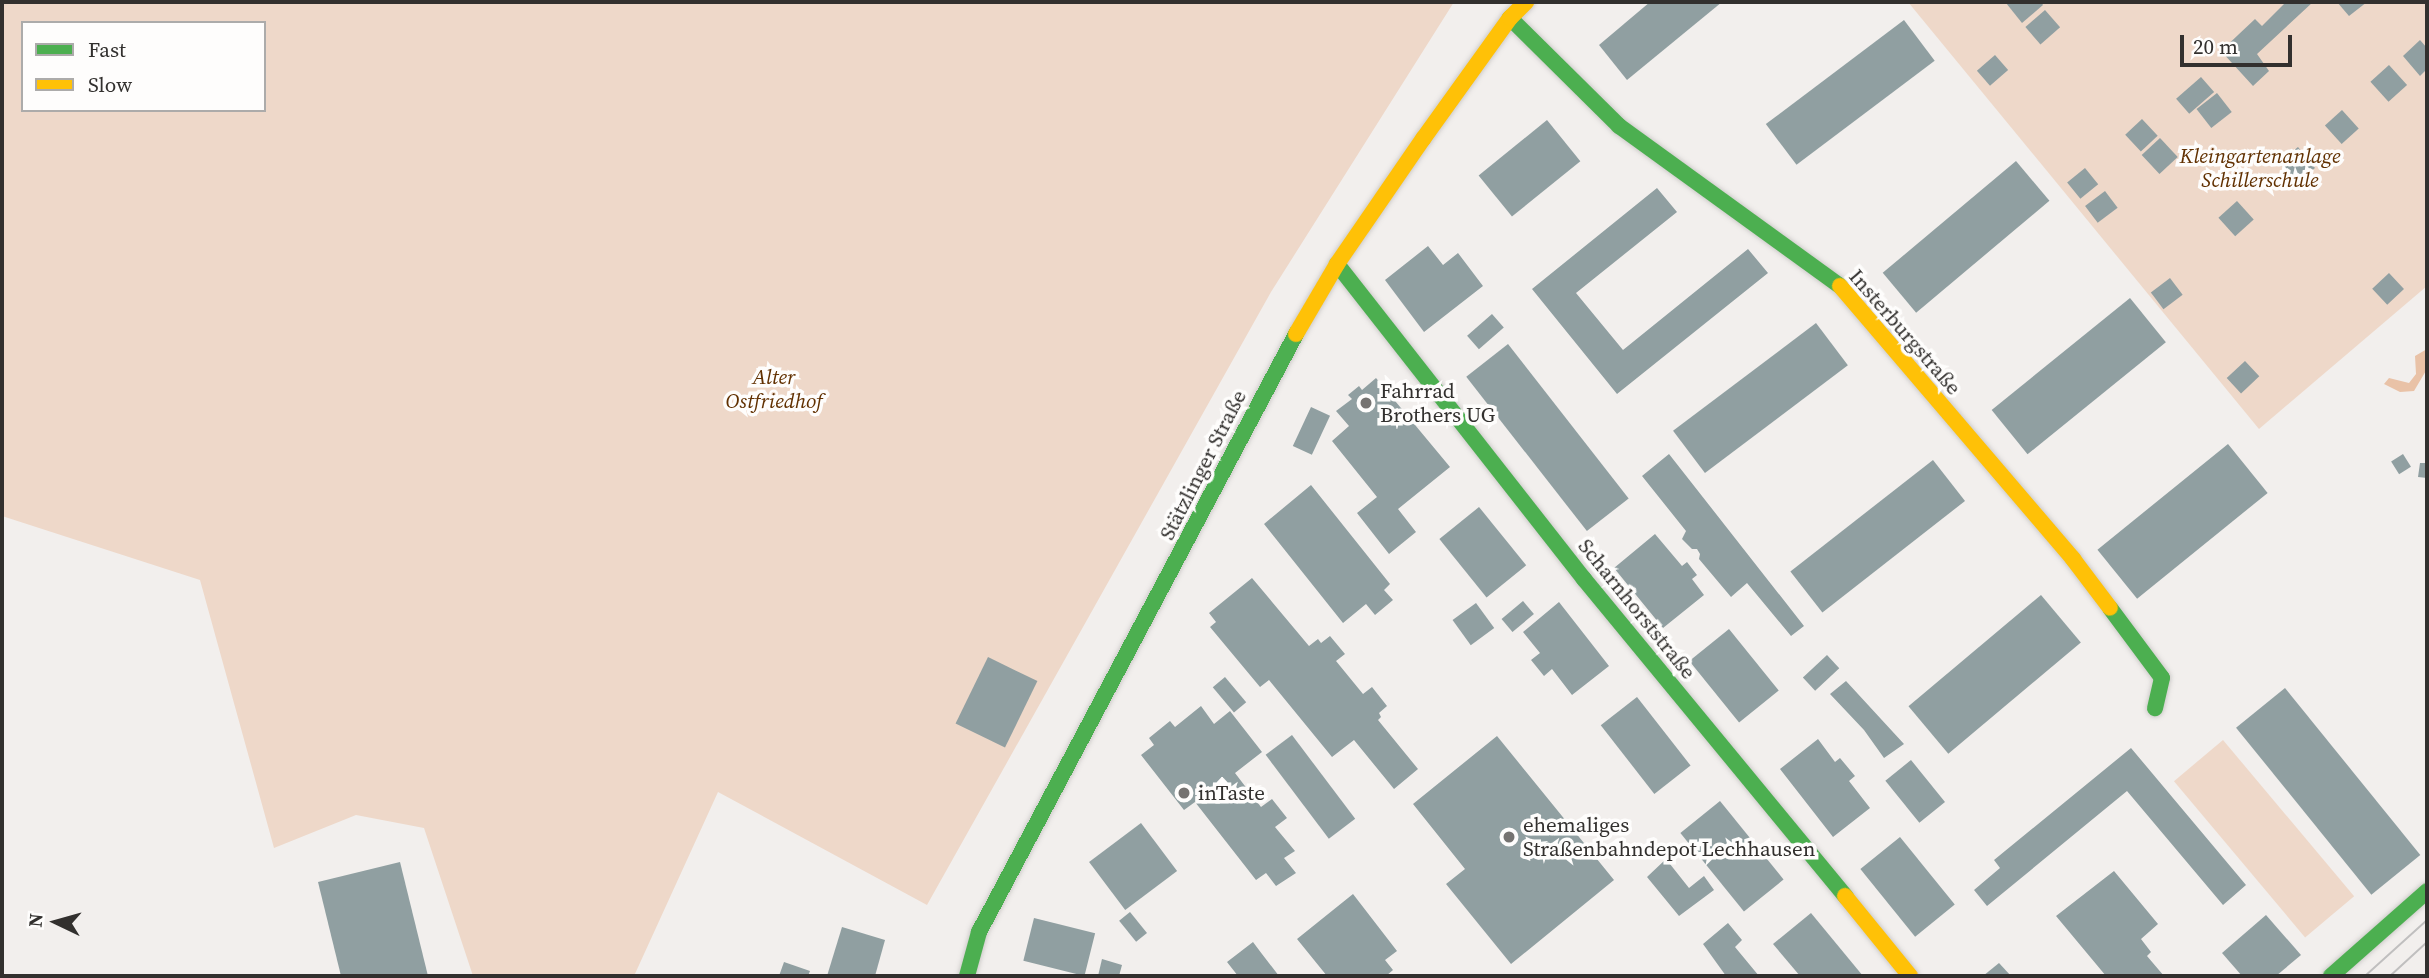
<!DOCTYPE html>
<meta charset="utf-8">
<style>
body{margin:0}
#map{position:relative;width:2429px;height:978px;overflow:hidden;background:#f2efed;font-family:"Source Serif 4",serif}
div>[style]{position:absolute}
.green>*{inset:0;background:#eed8c9;transform-origin:0 0}
.water>*{inset:0;background:#e9c2a7}
.building>*{inset:0;background:#909fa1;transform-origin:0 0}
.roads{filter:drop-shadow(0 0 2px #cfcdcb) drop-shadow(0 0 2px #cfcdcb)}
.fast>*{height:16px;margin:-8px;padding:0 8px;transform-origin:8px;border-radius:8px;background:#4caf50}
.slow>*{height:16px;margin:-8px;padding:0 8px;transform-origin:8px;border-radius:8px;background:#ffc107}
.tram>*{height:2px;margin:-1px;padding:0 1px;transform-origin:1px;border-radius:1px;background:#c0bfbf}
.dots>*{width:19px;height:19px;translate:-50% -50%;box-sizing:border-box;border:4px solid #fefdfc;border-radius:50%}
span{translate:-50% -50%;white-space:nowrap;text-align:center;line-height:1.15;-webkit-text-stroke:7px #fefdfc;paint-order:stroke}
.park-label{font-size:21px;color:#613000;font-style:italic}
.street-label{font-size:21px;color:#32302e}
.poi-label{font-size:21px;color:#32302e}
.left{translate:0 -50%;text-align:left}
.frame{position:absolute;inset:0;border:4px solid #32302e;pointer-events:none}
.legend{position:absolute;left:21px;top:21px;width:245px;height:91px;box-sizing:border-box;background:#fefdfc;border:2px solid #acabaa;margin:0;padding:9px 12px;list-style:none;font-size:21px;color:#32302e}
.legend li{display:flex;align-items:center;gap:14px;height:35px}
.legend b{width:35px;border:2px solid #acabaa}
.north{position:absolute;left:21px;top:887px;width:70px;height:70px;-webkit-text-stroke:5px #fefdfc;paint-order:stroke;rotate:275deg;font-size:19px;font-weight:700;line-height:28px;text-align:center;color:#32302e}
.north::after{content:'';display:block;margin:auto;width:24px;height:32px;background:#32302e;clip-path:polygon(50% 0,100% 100%,50% 72%,0 100%)}
.scale{position:absolute;left:2180px;top:35px;width:112px;height:32px;box-sizing:border-box;border:4px solid #32302e;border-top:0;padding-left:9px;font-size:21px;line-height:24px;white-space:nowrap;color:#32302e;-webkit-text-stroke:5px #fefdfc;paint-order:stroke}
</style>
<div id="map">
<div class="green">
<i style="clip-path:polygon(evenodd,2px 2px,1454px 2px,1271px 292px,927px 905px,718px 792px,634px 976px,473px 976px,424px 828px,356px 815px,274px 848px,200px 580px,2px 516px,2px 2px,23px 23px,264px 23px,264px 110px,23px 110px,23px 23px)"></i>
<i style="clip-path:polygon(1908px 2px,2427px 2px,2427px 286px,2259px 429px)"></i>
<i style="left:2223px;top:740px;width:204px;height:64px;rotate:50deg"></i>
</div>
<div class="water">
<i style="clip-path:polygon(2427px 349px,2427px 369px,2414px 391px,2400px 392px,2384px 384px,2389px 378px,2409px 383px,2416px 374px,2415px 356px)"></i>
</div>
<div class="building">
<i style="clip-path:polygon(1650px 2px,1722px 2px,1627px 80px,1599px 45px)"></i>
<i style="clip-path:polygon(2041px 2px,2043px 5px,2022px 23px,2006px 3px)"></i>
<i style="clip-path:polygon(2286px 2px,2313px 2px,2257px 54px,2269px 71px,2253px 86px,2221px 51px,2255px 19px,2262px 26px)"></i>
<i style="clip-path:polygon(2337px 2px,2367px 2px,2349px 16px)"></i>
<i style="left:2045px;top:10px;width:23px;height:26px;rotate:49deg"></i>
<i style="left:1904px;top:20px;width:51px;height:173px;rotate:53deg"></i>
<i style="clip-path:polygon(2420px 40px,2427px 48px,2427px 69px,2420px 76px,2403px 56px)"></i>
<i style="left:1995px;top:55px;width:20px;height:24px;rotate:49deg"></i>
<i style="left:2389px;top:65px;width:27px;height:25px;rotate:48deg"></i>
<i style="left:2201px;top:77px;width:20px;height:33px;rotate:49deg"></i>
<i style="left:2217px;top:93px;width:24px;height:26px;rotate:52deg"></i>
<i style="left:2342px;top:110px;width:25px;height:23px;rotate:48deg"></i>
<i style="left:2142px;top:119px;width:23px;height:23px;rotate:47deg"></i>
<i style="left:1547px;top:120px;width:53px;height:88px;rotate:51deg"></i>
<i style="left:2160px;top:138px;width:26px;height:25px;rotate:47deg"></i>
<i style="left:2298px;top:147px;width:27px;height:23px;rotate:51deg"></i>
<i style="left:2016px;top:161px;width:52px;height:174px;rotate:50deg"></i>
<i style="left:2085px;top:168px;width:21px;height:23px;rotate:51deg"></i>
<i style="clip-path:polygon(1657px 188px,1677px 212px,1576px 293px,1623px 350px,1748px 249px,1768px 273px,1617px 394px,1532px 289px)"></i>
<i style="left:2105px;top:191px;width:21px;height:25px;rotate:53deg"></i>
<i style="left:2237px;top:201px;width:25px;height:25px;rotate:48deg"></i>
<i style="clip-path:polygon(1428px 246px,1443px 265px,1458px 253px,1483px 286px,1424px 332px,1385px 280px)"></i>
<i style="left:2389px;top:273px;width:22px;height:23px;rotate:47deg"></i>
<i style="left:2170px;top:278px;width:21px;height:24px;rotate:53deg"></i>
<i style="left:2130px;top:298px;width:57px;height:178px;rotate:51deg"></i>
<i style="left:1492px;top:314px;width:18px;height:33px;rotate:49deg"></i>
<i style="left:1816px;top:323px;width:53px;height:179px;rotate:53deg"></i>
<i style="left:1508px;top:344px;width:196px;height:53px;rotate:52deg"></i>
<i style="left:2245px;top:361px;width:21px;height:25px;rotate:47deg"></i>
<i style="clip-path:polygon(1376px 378px,1450px 467px,1398px 509px,1416px 532px,1389px 554px,1357px 513px,1377px 497px,1332px 441px,1349px 426px,1336px 411px,1352px 399px,1348px 395px,1359px 386px,1362px 390px)"></i>
<i style="left:1311px;top:407px;width:21px;height:43px;rotate:25deg"></i>
<i style="left:2228px;top:444px;width:63px;height:168px;rotate:51deg"></i>
<i style="clip-path:polygon(1669px 454px,1804px 626px,1791px 636px,1747px 583px,1731px 597px,1699px 559px,1700px 554px,1697px 549px,1692px 549px,1682px 539px,1686px 531px,1642px 476px)"></i>
<i style="left:2403px;top:454px;width:15px;height:14px;rotate:58deg"></i>
<i style="left:1933px;top:460px;width:52px;height:181px;rotate:52deg"></i>
<i style="clip-path:polygon(2420px 463px,2427px 463px,2427px 478px,2418px 477px)"></i>
<i style="clip-path:polygon(1311px 485px,1390px 584px,1384px 590px,1393px 600px,1375px 615px,1366px 604px,1343px 623px,1264px 524px)"></i>
<i style="left:1479px;top:507px;width:75px;height:51px;rotate:51deg"></i>
<i style="clip-path:polygon(1655px 534px,1682px 566px,1687px 562px,1697px 575px,1692px 579px,1704px 595px,1663px 628px,1614px 568px)"></i>
<i style="clip-path:polygon(1252px 578px,1309px 646px,1318px 639px,1321px 643px,1330px 636px,1345px 654px,1336px 661px,1363px 694px,1372px 687px,1387px 706px,1379px 713px,1381px 717px,1378px 720px,1418px 769px,1394px 789px,1354px 740px,1332px 757px,1269px 680px,1260px 687px,1210px 627px,1216px 622px,1209px 613px)"></i>
<i style="left:2041px;top:595px;width:62px;height:173px;rotate:50deg"></i>
<i style="left:1523px;top:601px;width:17px;height:28px;rotate:50deg"></i>
<i style="clip-path:polygon(1559px 602px,1609px 666px,1572px 695px,1552px 669px,1544px 676px,1531px 660px,1540px 653px,1523px 632px)"></i>
<i style="left:1476px;top:603px;width:31px;height:29px;rotate:54deg"></i>
<i style="left:1729px;top:629px;width:79px;height:51px;rotate:51deg"></i>
<i style="left:1827px;top:655px;width:18px;height:33px;rotate:47deg"></i>
<i style="left:988px;top:657px;width:55px;height:74px;rotate:26deg"></i>
<i style="left:1225px;top:677px;width:33px;height:16px;rotate:50deg"></i>
<i style="clip-path:polygon(1846px 681px,1904px 744px,1884px 758px,1864px 730px,1830px 694px)"></i>
<i style="left:2285px;top:688px;width:215px;height:63px;rotate:51deg"></i>
<i style="left:1637px;top:697px;width:87px;height:46px;rotate:52deg"></i>
<i style="clip-path:polygon(1201px 706px,1214px 724px,1230px 711px,1262px 752px,1235px 773px,1261px 807px,1272px 799px,1287px 818px,1275px 827px,1295px 851px,1284px 858px,1296px 873px,1276px 886px,1266px 873px,1256px 880px,1195px 802px,1184px 810px,1141px 755px,1154px 745px,1149px 738px,1170px 721px,1175px 727px)"></i>
<i style="left:1292px;top:735px;width:105px;height:33px;rotate:53deg"></i>
<i style="clip-path:polygon(1497px 736px,1614px 880px,1511px 964px,1446px 884px,1465px 869px,1413px 804px)"></i>
<i style="clip-path:polygon(1818px 739px,1835px 762px,1840px 758px,1855px 776px,1849px 781px,1870px 808px,1833px 837px,1780px 769px)"></i>
<i style="clip-path:polygon(2131px 748px,2246px 885px,2223px 905px,2127px 791px,1987px 906px,1974px 890px,2000px 868px,1994px 860px)"></i>
<i style="left:1911px;top:760px;width:54px;height:33px;rotate:51deg"></i>
<i style="left:1720px;top:801px;width:101px;height:51px;rotate:51deg"></i>
<i style="left:1141px;top:823px;width:60px;height:65px;rotate:53deg"></i>
<i style="left:1900px;top:837px;width:87px;height:51px;rotate:51deg"></i>
<i style="clip-path:polygon(1666px 859px,1689px 888px,1704px 876px,1714px 890px,1679px 916px,1647px 877px)"></i>
<i style="clip-path:polygon(400px 862px,428px 976px,341px 976px,318px 882px)"></i>
<i style="clip-path:polygon(2114px 871px,2158px 924px,2141px 939px,2151px 952px,2147px 956px,2164px 976px,2106px 976px,2056px 916px)"></i>
<i style="clip-path:polygon(1353px 894px,1397px 951px,1385px 960px,1393px 970px,1386px 976px,1327px 976px,1297px 939px)"></i>
<i style="left:1130px;top:912px;width:27px;height:14px;rotate:51deg"></i>
<i style="clip-path:polygon(1811px 913px,1863px 976px,1800px 976px,1773px 944px)"></i>
<i style="clip-path:polygon(2266px 915px,2301px 955px,2276px 976px,2242px 976px,2222px 953px)"></i>
<i style="left:1034px;top:918px;width:63px;height:44px;rotate:14deg"></i>
<i style="clip-path:polygon(1728px 923px,1742px 940px,1735px 947px,1759px 976px,1726px 976px,1703px 944px)"></i>
<i style="clip-path:polygon(842px 927px,885px 940px,875px 976px,827px 976px)"></i>
<i style="clip-path:polygon(1253px 942px,1262px 954px,1279px 976px,1238px 976px,1227px 962px)"></i>
<i style="clip-path:polygon(1102px 959px,1122px 965px,1119px 976px,1098px 976px)"></i>
<i style="clip-path:polygon(784px 962px,810px 971px,808px 976px,779px 976px)"></i>
<i style="clip-path:polygon(1999px 963px,2011px 976px,1983px 976px)"></i>
</div>
<div class="roads">
<div class="fast">
<i style="left:1510px;top:18px;width:153px;rotate:44.7deg"></i>
<i style="left:1619px;top:126px;width:273px;rotate:35.9deg"></i>
<i style="left:1337px;top:264px;width:400px;rotate:51.9deg"></i>
<i style="left:1584px;top:579px;width:411px;rotate:50.5deg"></i>
<i style="left:2110px;top:608px;width:87px;rotate:53.4deg"></i>
<i style="left:2162px;top:678px;width:31px;rotate:103deg"></i>
<i style="left:967px;top:976px;width:46px;rotate:-74.7deg"></i>
<i style="left:979px;top:932px;width:677px;rotate:-62.07deg"></i>
<i style="left:2331px;top:976px;width:128px;rotate:-41.5deg"></i>
</div>
<div class="slow">
<i style="left:1840px;top:286px;width:359px;rotate:49.5deg"></i>
<i style="left:2073px;top:559px;width:61px;rotate:52.9deg"></i>
<i style="left:1296px;top:334px;width:81px;rotate:-59.6deg"></i>
<i style="left:1337px;top:264px;width:152px;rotate:-55.5deg"></i>
<i style="left:1423px;top:139px;width:149px;rotate:-54.3deg"></i>
<i style="left:1510px;top:18px;width:23px;rotate:-45deg"></i>
<i style="left:1845px;top:896px;width:103px;rotate:50.9deg"></i>
</div>
</div>
<div class="tram">
<i style="left:2365px;top:976px;width:84px;rotate:-42.1deg"></i>
<i style="left:2390px;top:976px;width:50px;rotate:-42.6deg"></i>
</div>
<div class="dots">
<i style="left:1366px;top:403px;background:#757371"></i>
<i style="left:1184px;top:793px;background:#757371"></i>
<i style="left:1509px;top:837px;background:#757371"></i>
</div>
<div class="park-label">
<span style="left:2260px;top:168px">Kleingartenanlage<br>Schillerschule</span>
<span style="left:774px;top:389px">Alter<br>Ostfriedhof</span>
</div>
<div class="street-label">
<span style="left:1905px;top:332px;rotate:49deg">Insterburgstraße</span>
<span style="left:1203px;top:465px;rotate:-63deg">Stätzlinger Straße</span>
<span style="left:1637px;top:609px;rotate:51deg">Scharnhorststraße</span>
</div>
<div class="poi-label">
<span class="left" style="left:1380px;top:403px">Fahrrad<br>Brothers UG</span>
<span class="left" style="left:1198px;top:793px">inTaste</span>
<span class="left" style="left:1523px;top:837px">ehemaliges<br>Straßenbahndepot Lechhausen</span>
</div>
<div class="frame"></div>
<ul class="legend">
<li><b style="height:9px;background:#4caf50"></b>Fast</li>
<li><b style="height:9px;background:#ffc107"></b>Slow</li>
</ul>
<div class="north">N</div>
<div class="scale">20 m</div>
</div>
